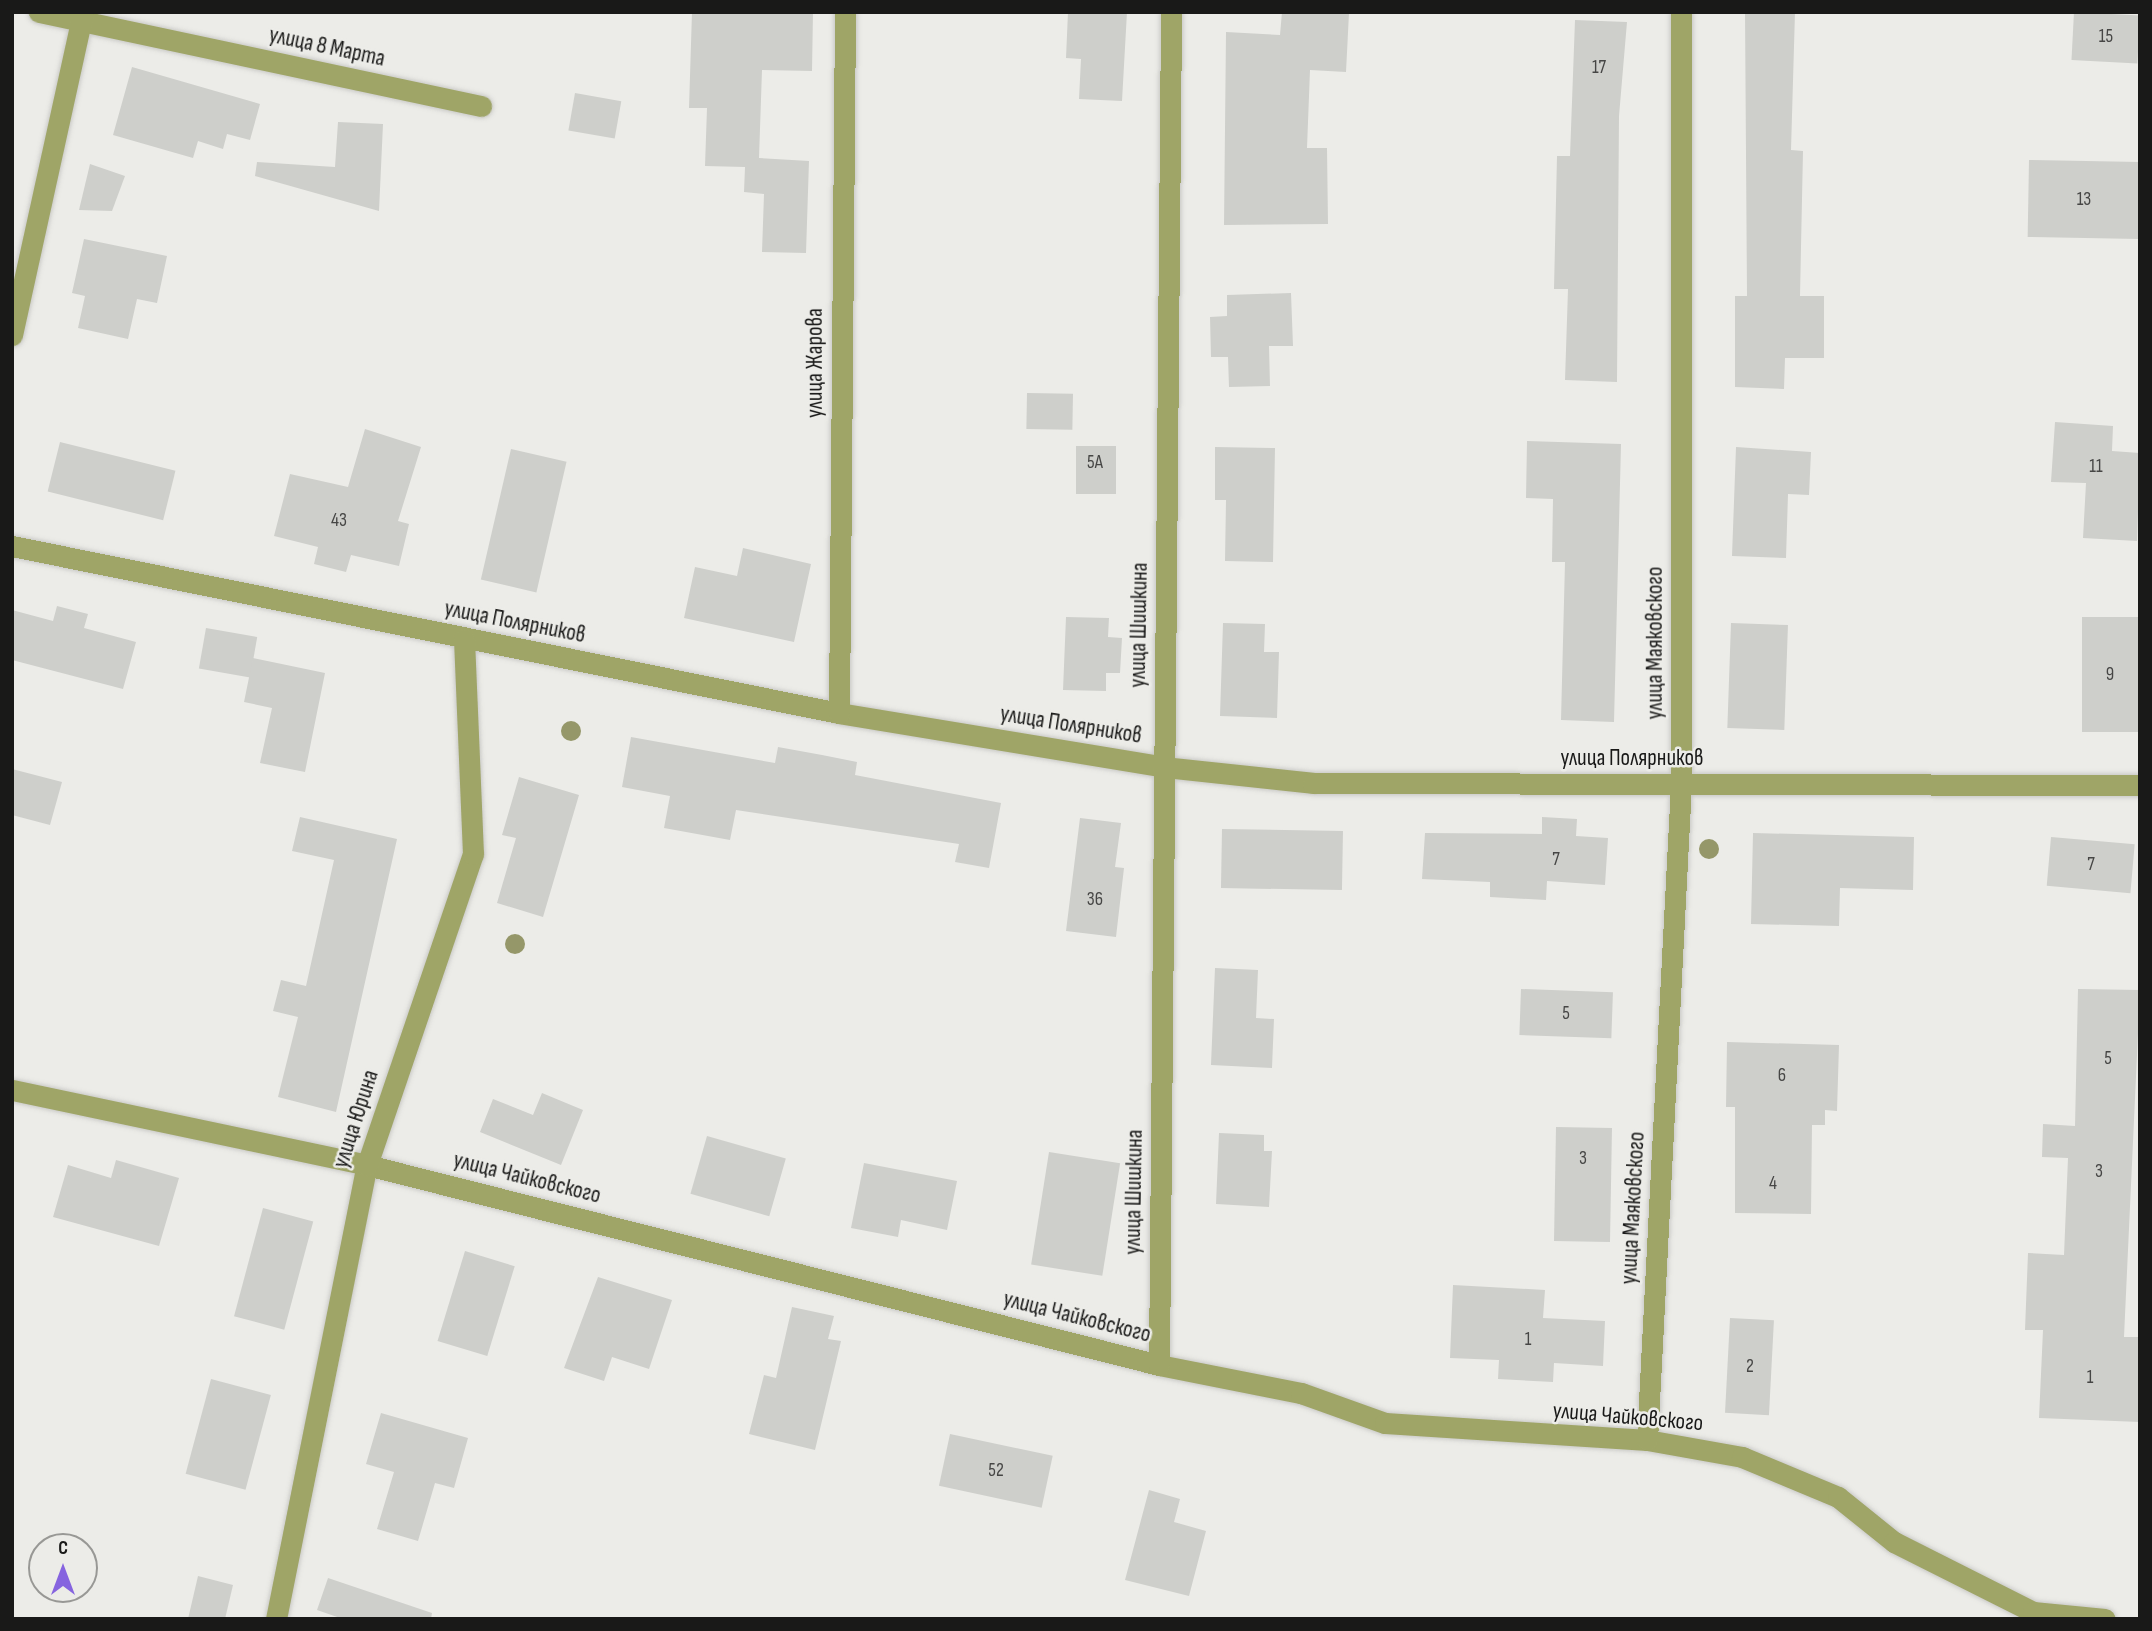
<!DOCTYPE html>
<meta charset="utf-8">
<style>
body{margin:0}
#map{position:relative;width:2152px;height:1631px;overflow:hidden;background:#ecece8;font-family:"Sofia Sans Condensed",sans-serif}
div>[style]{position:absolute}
.building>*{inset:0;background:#cecfcb;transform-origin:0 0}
.roads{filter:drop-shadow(0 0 2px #cacac7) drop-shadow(0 0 2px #cacac7)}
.minor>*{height:21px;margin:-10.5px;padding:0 10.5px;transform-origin:10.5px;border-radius:10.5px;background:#9fa567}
.trees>*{width:20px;height:20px;margin:-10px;border-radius:50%;background:#959769}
span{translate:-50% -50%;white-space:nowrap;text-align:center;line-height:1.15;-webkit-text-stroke:5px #ecece8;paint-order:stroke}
.number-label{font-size:19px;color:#464645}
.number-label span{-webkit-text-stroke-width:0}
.street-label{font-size:23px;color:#191918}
.frame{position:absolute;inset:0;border:14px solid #191918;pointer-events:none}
.north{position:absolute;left:28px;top:1533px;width:70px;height:70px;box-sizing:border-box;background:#ecece8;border:2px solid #989895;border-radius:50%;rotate:0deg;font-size:19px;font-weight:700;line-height:28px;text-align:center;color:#191918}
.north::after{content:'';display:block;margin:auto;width:24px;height:32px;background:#8664df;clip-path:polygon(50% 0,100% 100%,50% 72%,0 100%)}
</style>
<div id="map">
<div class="building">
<i style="clip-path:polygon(692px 12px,813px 12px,812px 71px,762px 70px,759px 158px,809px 161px,806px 253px,762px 252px,764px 194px,744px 192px,745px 167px,705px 166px,707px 108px,689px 108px)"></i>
<i style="clip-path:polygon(1068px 12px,1127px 12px,1122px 101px,1079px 99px,1081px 59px,1066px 58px)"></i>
<i style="clip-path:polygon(1282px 12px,1349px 13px,1346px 72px,1310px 70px,1307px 148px,1327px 148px,1328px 224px,1224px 225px,1226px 32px,1280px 35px)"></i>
<i style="clip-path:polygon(1745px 12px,1795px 12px,1791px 150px,1803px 151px,1800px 296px,1824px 296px,1824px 358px,1785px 358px,1784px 389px,1735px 387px,1735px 296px,1747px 296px)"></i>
<i style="left:2074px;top:12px;width:66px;height:48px;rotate:3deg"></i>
<i style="clip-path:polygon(1575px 20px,1627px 22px,1619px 116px,1617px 382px,1565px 380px,1568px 289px,1554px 289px,1557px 156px,1570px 156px)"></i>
<i style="clip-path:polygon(132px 67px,260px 104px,250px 140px,227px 134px,223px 149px,198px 141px,193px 158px,113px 135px)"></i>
<i style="left:575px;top:93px;width:47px;height:38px;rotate:10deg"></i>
<i style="clip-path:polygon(338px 122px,383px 124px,379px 211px,255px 176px,257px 162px,335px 167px)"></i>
<i style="left:2029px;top:160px;width:111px;height:77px;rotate:1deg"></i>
<i style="clip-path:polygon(90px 164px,125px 176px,112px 211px,79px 210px)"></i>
<i style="clip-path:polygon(84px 239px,167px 256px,157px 303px,137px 299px,128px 339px,78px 328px,85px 296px,72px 293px)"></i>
<i style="clip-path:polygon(1291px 293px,1293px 346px,1269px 346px,1270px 386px,1229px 387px,1228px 357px,1211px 357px,1210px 317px,1227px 316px,1227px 295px)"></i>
<i style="left:1027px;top:393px;width:46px;height:36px;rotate:1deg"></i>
<i style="clip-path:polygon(2055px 422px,2113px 426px,2112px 451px,2140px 453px,2137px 541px,2083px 538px,2086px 483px,2051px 482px)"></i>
<i style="clip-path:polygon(365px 429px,421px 447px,398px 521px,409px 524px,399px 566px,351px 555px,346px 572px,314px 564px,318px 547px,274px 536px,290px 474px,348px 487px)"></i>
<i style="clip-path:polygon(1527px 441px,1621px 444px,1614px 722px,1561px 720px,1565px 562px,1552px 562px,1553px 499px,1526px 498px)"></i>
<i style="left:60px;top:442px;width:119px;height:51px;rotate:14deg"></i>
<i style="left:1076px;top:446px;width:40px;height:48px"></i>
<i style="clip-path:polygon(1215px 447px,1275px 448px,1273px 562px,1225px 561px,1226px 500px,1215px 500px)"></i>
<i style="clip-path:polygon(1736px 447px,1811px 452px,1809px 495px,1788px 494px,1786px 558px,1732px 556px)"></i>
<i style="left:511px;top:449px;width:57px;height:134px;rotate:13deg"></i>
<i style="clip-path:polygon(743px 548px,811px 564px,794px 642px,684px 618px,695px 567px,737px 576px)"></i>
<i style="clip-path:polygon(57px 606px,88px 614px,84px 628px,136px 642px,123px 689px,12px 660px,12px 610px,53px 621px)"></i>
<i style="clip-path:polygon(1066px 617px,1109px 618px,1108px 637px,1122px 638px,1120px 673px,1106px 673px,1106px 691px,1063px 690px)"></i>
<i style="left:2082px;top:617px;width:56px;height:115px"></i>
<i style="clip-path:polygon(1223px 623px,1265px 624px,1264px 652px,1279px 652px,1277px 718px,1220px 716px)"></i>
<i style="left:1731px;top:623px;width:57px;height:105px;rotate:2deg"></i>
<i style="left:206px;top:628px;width:52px;height:41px;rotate:10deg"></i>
<i style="clip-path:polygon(253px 658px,325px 673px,305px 772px,260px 763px,272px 708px,244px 702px)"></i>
<i style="clip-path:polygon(631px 737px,775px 763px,778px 747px,822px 755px,857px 762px,855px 775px,1001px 803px,989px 868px,955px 862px,959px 844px,736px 810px,730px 840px,664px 828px,670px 796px,622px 787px)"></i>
<i style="clip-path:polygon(12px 769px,62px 782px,50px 825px,12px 815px)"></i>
<i style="clip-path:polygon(519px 777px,579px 795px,543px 917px,497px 903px,516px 838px,502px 835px)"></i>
<i style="clip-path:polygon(300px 817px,397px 839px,336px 1112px,278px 1097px,298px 1017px,273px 1011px,281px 980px,306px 986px,334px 860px,292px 851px)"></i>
<i style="clip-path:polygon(1542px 817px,1577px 819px,1576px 836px,1608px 838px,1605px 885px,1547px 881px,1546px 900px,1490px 897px,1490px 882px,1422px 879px,1425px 833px,1542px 834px)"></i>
<i style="clip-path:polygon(1080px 818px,1121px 823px,1115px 867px,1124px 868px,1116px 937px,1066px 931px)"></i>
<i style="left:1222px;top:829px;width:121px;height:59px;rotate:1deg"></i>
<i style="clip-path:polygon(1753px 833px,1914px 837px,1913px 890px,1840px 888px,1839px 926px,1751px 924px)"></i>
<i style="left:2051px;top:837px;width:84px;height:49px;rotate:5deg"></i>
<i style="clip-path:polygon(1215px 968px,1258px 970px,1256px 1018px,1274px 1019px,1272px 1068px,1211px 1065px)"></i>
<i style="left:1521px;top:989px;width:92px;height:46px;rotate:2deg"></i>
<i style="clip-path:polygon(2078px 989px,2140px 990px,2124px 1337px,2140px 1337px,2140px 1422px,2039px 1418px,2043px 1330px,2025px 1330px,2028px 1253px,2064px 1255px,2068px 1158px,2042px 1157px,2043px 1124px,2075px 1126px)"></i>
<i style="clip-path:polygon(1727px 1042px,1839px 1045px,1837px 1111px,1825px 1110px,1825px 1125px,1812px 1125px,1811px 1214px,1735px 1213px,1735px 1107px,1726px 1107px)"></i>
<i style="clip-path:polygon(542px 1093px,583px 1110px,561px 1165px,480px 1132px,493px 1099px,533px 1115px)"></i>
<i style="left:1556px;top:1127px;width:56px;height:114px;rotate:1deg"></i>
<i style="clip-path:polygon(1219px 1133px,1264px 1135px,1264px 1151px,1272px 1151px,1269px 1207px,1216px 1204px)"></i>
<i style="left:707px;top:1136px;width:82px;height:60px;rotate:16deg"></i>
<i style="left:1049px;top:1152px;width:72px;height:114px;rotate:9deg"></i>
<i style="clip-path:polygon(116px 1160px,179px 1178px,159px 1246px,53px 1217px,68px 1165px,111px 1178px)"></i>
<i style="clip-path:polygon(864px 1163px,957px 1181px,947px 1230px,901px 1220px,898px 1237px,851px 1228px)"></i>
<i style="left:263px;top:1208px;width:52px;height:112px;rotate:15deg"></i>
<i style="left:465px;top:1251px;width:52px;height:94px;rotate:17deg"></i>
<i style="clip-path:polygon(598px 1277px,672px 1300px,649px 1369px,612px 1357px,604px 1381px,564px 1368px)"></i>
<i style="clip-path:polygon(1453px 1285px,1545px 1290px,1543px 1318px,1605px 1321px,1603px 1366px,1554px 1363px,1553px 1382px,1498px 1379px,1499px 1360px,1450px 1358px)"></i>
<i style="clip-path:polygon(792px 1307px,834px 1316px,828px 1339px,841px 1341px,815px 1450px,749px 1434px,764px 1375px,776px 1378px)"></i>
<i style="left:1730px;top:1318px;width:44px;height:95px;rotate:3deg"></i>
<i style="left:211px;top:1379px;width:62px;height:98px;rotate:15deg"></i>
<i style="clip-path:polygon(381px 1413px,468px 1438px,454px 1488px,435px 1483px,418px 1541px,377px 1529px,394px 1472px,366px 1464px)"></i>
<i style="left:950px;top:1434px;width:105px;height:53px;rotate:12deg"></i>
<i style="clip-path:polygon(1149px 1490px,1180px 1499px,1174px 1522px,1206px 1531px,1189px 1596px,1125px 1580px)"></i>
<i style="clip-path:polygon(198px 1576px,233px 1585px,225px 1619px,188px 1619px)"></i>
<i style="clip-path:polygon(328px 1578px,432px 1613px,431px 1619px,343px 1619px,317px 1610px)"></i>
</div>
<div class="roads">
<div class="minor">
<i style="left:39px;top:12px;width:452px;rotate:12deg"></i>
<i style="left:12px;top:335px;width:331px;rotate:-77.6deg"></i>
<i style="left:12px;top:546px;width:844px;rotate:11.42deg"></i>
<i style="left:839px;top:713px;width:329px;rotate:9.4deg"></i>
<i style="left:1164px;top:767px;width:150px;rotate:6.1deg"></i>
<i style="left:1313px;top:783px;width:827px;rotate:0.14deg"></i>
<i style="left:839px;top:713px;width:701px;rotate:-89.51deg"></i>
<i style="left:12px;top:1090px;width:363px;rotate:11.9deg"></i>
<i style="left:367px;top:1165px;width:817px;rotate:14.17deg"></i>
<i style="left:1159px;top:1365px;width:145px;rotate:11.2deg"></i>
<i style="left:1301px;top:1393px;width:89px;rotate:19.7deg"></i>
<i style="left:1385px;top:1423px;width:263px;rotate:3.7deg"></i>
<i style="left:1647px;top:1440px;width:97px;rotate:10.1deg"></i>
<i style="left:1742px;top:1457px;width:104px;rotate:22.6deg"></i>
<i style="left:1838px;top:1497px;width:72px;rotate:38.8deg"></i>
<i style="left:1894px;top:1542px;width:156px;rotate:26.7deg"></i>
<i style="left:2033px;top:1612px;width:72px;rotate:5.6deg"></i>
<i style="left:1159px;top:1365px;width:1353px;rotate:-89.49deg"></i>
<i style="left:1647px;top:1440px;width:657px;rotate:-87.03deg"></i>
<i style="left:1681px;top:784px;width:772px;rotate:-90deg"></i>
<i style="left:276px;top:1619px;width:463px;rotate:-78.7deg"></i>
<i style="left:367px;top:1165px;width:329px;rotate:-71.2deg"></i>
<i style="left:473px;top:854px;width:215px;rotate:-92.4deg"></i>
</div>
</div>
<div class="trees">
<i style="left:571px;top:731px"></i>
<i style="left:1709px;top:849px"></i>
<i style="left:515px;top:944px"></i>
</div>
<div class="number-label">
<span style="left:2106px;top:37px">15</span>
<span style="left:1599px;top:68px">17</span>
<span style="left:2084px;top:200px">13</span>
<span style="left:1095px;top:463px">5А</span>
<span style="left:2096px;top:467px">11</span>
<span style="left:339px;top:521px">43</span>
<span style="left:2110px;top:675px">9</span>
<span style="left:1556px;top:860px">7</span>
<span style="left:2091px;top:865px">7</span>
<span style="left:1095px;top:900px">36</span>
<span style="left:1566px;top:1014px">5</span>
<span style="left:2108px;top:1059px">5</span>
<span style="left:1782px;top:1076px">6</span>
<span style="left:1583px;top:1159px">3</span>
<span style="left:2099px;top:1172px">3</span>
<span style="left:1773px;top:1184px">4</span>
<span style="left:1528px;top:1340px">1</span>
<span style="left:1750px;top:1367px">2</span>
<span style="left:2090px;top:1378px">1</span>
<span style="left:996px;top:1471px">52</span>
</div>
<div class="street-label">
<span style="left:327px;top:47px;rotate:12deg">улица 8 Марта</span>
<span style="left:815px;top:363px;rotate:-90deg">улица Жарова</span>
<span style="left:515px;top:622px;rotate:11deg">улица Полярников</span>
<span style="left:1139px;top:625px;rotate:-89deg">улица Шишкина</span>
<span style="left:1655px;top:643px;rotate:-90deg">улица Маяковского</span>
<span style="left:1071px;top:725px;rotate:9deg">улица Полярников</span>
<span style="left:1632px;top:758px">улица Полярников</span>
<span style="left:356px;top:1119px;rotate:-72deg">улица Юрина</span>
<span style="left:527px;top:1178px;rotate:14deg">улица Чайковского</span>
<span style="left:1134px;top:1192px;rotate:-89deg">улица Шишкина</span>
<span style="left:1633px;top:1208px;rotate:-87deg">улица Маяковского</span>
<span style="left:1077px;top:1317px;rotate:14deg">улица Чайковского</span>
<span style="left:1628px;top:1417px;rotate:5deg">улица Чайковского</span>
</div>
<div class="frame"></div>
<div class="north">С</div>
</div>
